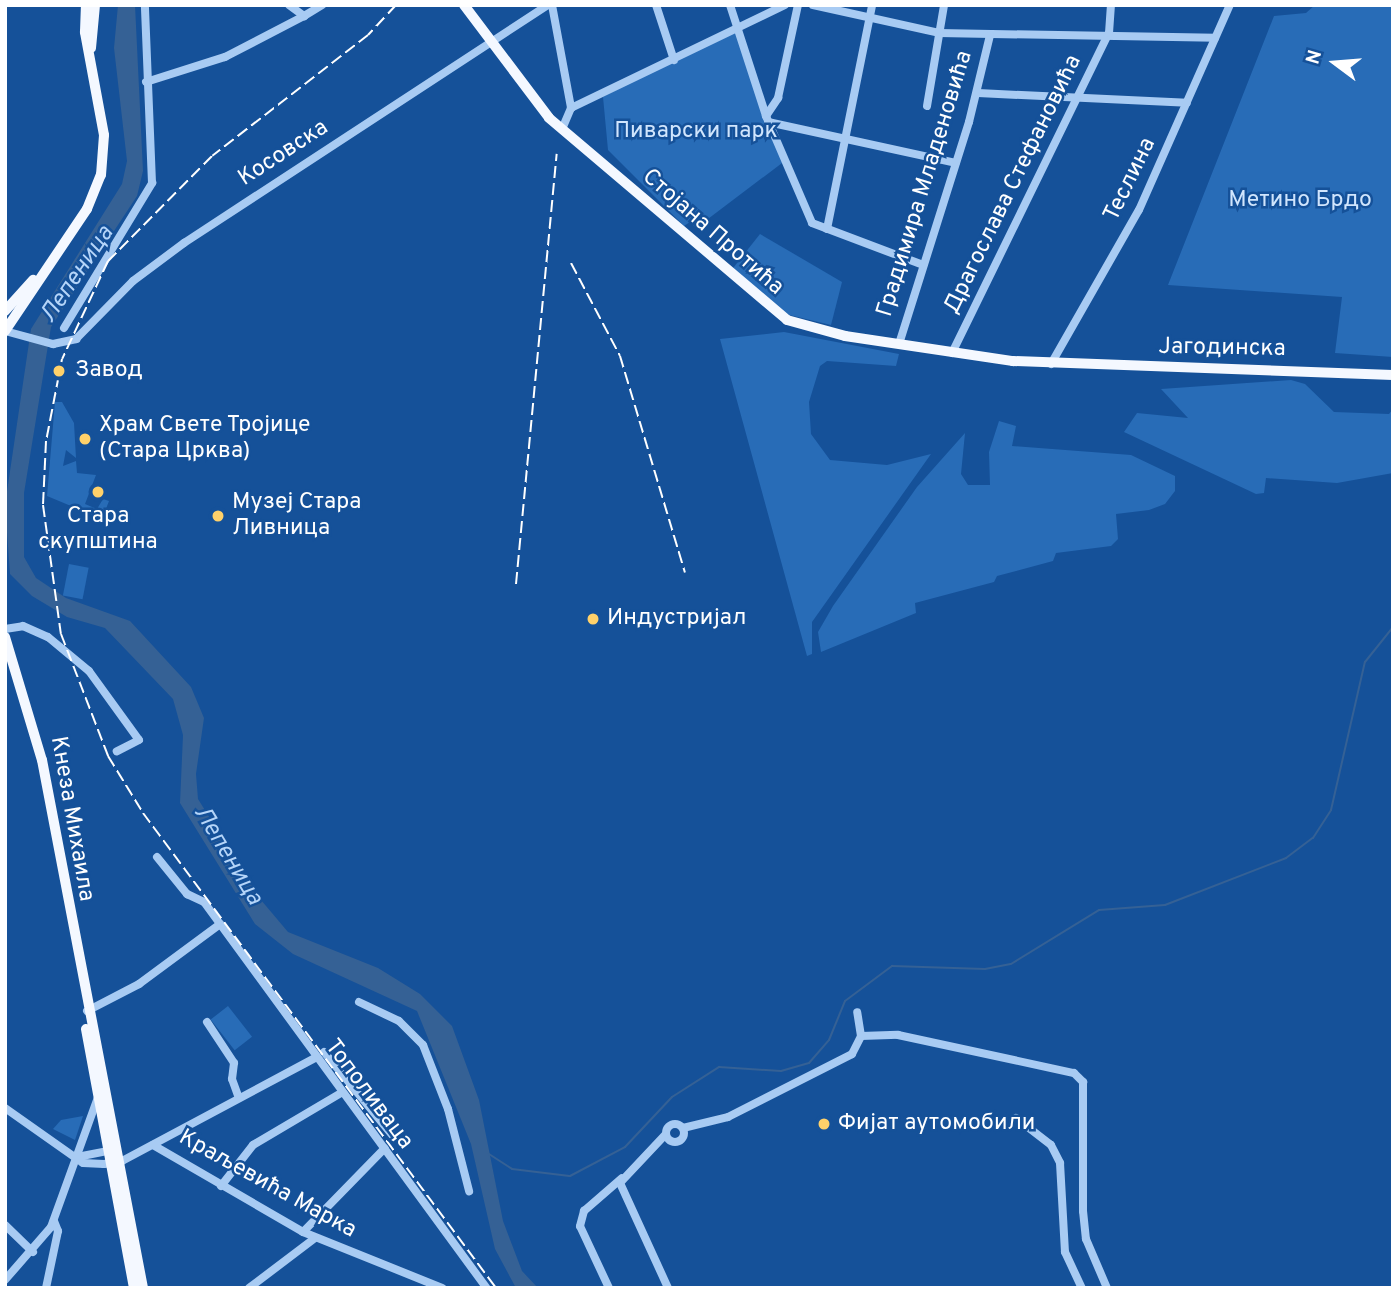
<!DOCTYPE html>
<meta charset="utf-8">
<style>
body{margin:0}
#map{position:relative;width:1398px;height:1293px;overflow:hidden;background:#155199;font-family:Overpass,sans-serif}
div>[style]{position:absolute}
.green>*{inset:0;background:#286cb7;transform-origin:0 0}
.water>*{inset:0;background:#356195}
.stream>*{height:2px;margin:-1px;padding:0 1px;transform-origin:1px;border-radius:1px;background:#356195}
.minor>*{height:8px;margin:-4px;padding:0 4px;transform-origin:4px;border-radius:4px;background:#a8cbf3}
.minor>.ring{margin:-4px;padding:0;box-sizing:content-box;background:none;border:8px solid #a8cbf3;border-radius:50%}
.major>*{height:10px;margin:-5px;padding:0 5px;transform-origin:5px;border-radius:5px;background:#f4f8ff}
.rail>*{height:2px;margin-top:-1px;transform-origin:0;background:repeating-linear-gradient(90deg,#fff 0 12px,transparent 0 17px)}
.dots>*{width:19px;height:19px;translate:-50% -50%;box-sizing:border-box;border:4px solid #155199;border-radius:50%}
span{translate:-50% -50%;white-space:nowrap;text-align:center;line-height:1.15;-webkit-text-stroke:5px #155199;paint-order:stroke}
.park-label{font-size:23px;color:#d0e5fd}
.street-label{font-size:23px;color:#fff}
.poi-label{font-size:23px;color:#fff}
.left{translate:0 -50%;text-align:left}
.water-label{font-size:24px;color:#b5d5f9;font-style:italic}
.frame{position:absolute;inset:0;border:7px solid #fff;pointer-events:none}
.north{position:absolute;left:1300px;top:28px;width:70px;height:70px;-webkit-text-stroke:5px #155199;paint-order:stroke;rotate:286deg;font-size:19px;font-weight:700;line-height:28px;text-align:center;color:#fff}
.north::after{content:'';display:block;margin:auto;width:24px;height:32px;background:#fff;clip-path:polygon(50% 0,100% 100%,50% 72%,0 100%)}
</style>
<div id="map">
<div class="green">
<i style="clip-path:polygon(1315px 5px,1393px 5px,1393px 357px,1335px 353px,1342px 297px,1168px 285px,1274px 16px,1306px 13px)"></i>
<i style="clip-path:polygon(736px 27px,786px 160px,696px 228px,690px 222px,684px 226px,608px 150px,603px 97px)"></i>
<i style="clip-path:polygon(760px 234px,842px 282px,831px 325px,781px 313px,730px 272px)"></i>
<i style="clip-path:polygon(784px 332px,899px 354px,896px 366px,827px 361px,820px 366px,809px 402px,811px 434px,830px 460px,887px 465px,931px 454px,812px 622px,812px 654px,807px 656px,720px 339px)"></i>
<i style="clip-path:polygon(1291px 380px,1305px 384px,1334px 412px,1389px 414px,1393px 409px,1393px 473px,1337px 483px,1266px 478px,1264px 493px,1256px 494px,1124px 432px,1137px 413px,1188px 418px,1161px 389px)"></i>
<i style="clip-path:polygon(55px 402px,62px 402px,74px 423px,76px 458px,66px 450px,63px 466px,76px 461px,77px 473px,96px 475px,85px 504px,97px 509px,103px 499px,109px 501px,104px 514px,95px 516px,47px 496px)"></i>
<i style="clip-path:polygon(999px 421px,1016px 426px,1012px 446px,1131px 455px,1175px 476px,1175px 491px,1165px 504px,1149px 510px,1116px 514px,1118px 539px,1111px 546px,1056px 553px,1053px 561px,997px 576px,994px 582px,915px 603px,916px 613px,821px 652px,818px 632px,833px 606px,917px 487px,965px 433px,961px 474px,968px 485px,990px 485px,989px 452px)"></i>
<i style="left:69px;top:564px;width:20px;height:32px;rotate:11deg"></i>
<i style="left:228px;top:1006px;width:39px;height:22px;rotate:52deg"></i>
<i style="clip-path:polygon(83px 1116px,75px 1140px,53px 1129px,61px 1120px)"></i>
</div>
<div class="water">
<i style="clip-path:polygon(118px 5px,135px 5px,143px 171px,137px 196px,51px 327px,24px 493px,24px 557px,36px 578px,66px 598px,130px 621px,191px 687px,204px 718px,196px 774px,198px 799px,261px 900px,288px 932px,378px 968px,420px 994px,452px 1026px,479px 1100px,503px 1221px,522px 1271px,538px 1288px,516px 1288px,495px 1249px,471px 1144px,417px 1011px,293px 954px,255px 924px,180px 803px,183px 735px,173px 699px,105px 628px,67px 617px,32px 596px,10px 574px,5px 505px,31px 329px,122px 184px,127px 161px,114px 48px)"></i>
</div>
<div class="stream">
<i style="left:489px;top:1154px;width:27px;rotate:33deg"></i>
<i style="left:512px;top:1169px;width:58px;rotate:6.9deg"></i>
<i style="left:570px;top:1176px;width:62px;rotate:-27.8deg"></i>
<i style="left:625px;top:1147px;width:69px;rotate:-46.8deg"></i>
<i style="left:672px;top:1097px;width:56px;rotate:-32.6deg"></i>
<i style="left:719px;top:1067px;width:62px;rotate:3.7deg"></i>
<i style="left:781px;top:1071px;width:29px;rotate:-16deg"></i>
<i style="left:809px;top:1063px;width:30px;rotate:-49deg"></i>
<i style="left:829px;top:1040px;width:42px;rotate:-67.7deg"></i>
<i style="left:845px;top:1001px;width:59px;rotate:-36.7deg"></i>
<i style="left:892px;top:966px;width:93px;rotate:1.8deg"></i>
<i style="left:985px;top:969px;width:26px;rotate:-11deg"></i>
<i style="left:1011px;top:964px;width:103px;rotate:-31.5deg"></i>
<i style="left:1099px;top:910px;width:66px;rotate:-4.3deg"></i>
<i style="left:1165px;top:905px;width:130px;rotate:-21.2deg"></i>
<i style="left:1286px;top:858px;width:34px;rotate:-37deg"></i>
<i style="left:1313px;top:838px;width:33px;rotate:-57deg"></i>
<i style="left:1331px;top:810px;width:152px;rotate:-77.1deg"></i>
<i style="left:1365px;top:662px;width:45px;rotate:-51.3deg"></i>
</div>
<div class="minor">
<i style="left:289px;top:5px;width:19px;rotate:36deg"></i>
<i style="left:304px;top:16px;width:21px;rotate:-31deg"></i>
<i style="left:552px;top:5px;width:105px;rotate:79.5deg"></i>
<i style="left:571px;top:108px;width:23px;rotate:113deg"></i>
<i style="left:656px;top:5px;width:58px;rotate:71.9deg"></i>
<i style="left:730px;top:5px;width:117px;rotate:72deg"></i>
<i style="left:766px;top:116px;width:116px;rotate:66.7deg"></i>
<i style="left:812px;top:223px;width:119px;rotate:20.7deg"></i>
<i style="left:813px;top:5px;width:129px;rotate:12.5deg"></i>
<i style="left:939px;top:33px;width:276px;rotate:1deg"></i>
<i style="left:146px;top:82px;width:83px;rotate:-17.6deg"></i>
<i style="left:225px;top:57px;width:89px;rotate:-27.4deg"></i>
<i style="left:978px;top:93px;width:209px;rotate:2.7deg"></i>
<i style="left:927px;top:106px;width:102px;rotate:-80.4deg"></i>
<i style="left:571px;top:108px;width:237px;rotate:-25.7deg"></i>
<i style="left:766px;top:116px;width:22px;rotate:-56deg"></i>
<i style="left:778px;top:98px;width:95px;rotate:-77.9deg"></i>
<i style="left:768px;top:122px;width:192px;rotate:12.3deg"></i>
<i style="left:827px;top:229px;width:228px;rotate:-78.6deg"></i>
<i style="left:64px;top:328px;width:170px;rotate:-58.7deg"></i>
<i style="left:152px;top:183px;width:178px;rotate:-92.3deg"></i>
<i style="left:5px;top:331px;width:50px;rotate:15.2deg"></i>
<i style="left:53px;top:344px;width:24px;rotate:-12deg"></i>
<i style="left:76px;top:339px;width:81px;rotate:-45.5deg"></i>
<i style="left:133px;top:281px;width:64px;rotate:-36.7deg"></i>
<i style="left:184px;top:243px;width:435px;rotate:-33.2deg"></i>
<i style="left:899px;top:344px;width:233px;rotate:-72.5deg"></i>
<i style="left:969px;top:122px;width:89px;rotate:-76.4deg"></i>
<i style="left:952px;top:353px;width:356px;rotate:-63.9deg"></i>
<i style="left:1109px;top:33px;width:28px;rotate:-86deg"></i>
<i style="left:1051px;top:364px;width:177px;rotate:-60.3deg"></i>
<i style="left:1139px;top:210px;width:224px;rotate:-66.1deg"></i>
<i style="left:5px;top:629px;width:18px;rotate:-9deg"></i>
<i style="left:23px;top:626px;width:27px;rotate:24deg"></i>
<i style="left:48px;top:637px;width:53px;rotate:39.7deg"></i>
<i style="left:89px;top:671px;width:85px;rotate:54.1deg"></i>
<i style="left:139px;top:740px;width:25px;rotate:153deg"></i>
<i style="left:157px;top:857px;width:48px;rotate:51deg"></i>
<i style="left:187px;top:894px;width:19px;rotate:25deg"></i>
<i style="left:204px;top:902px;width:478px;rotate:53.8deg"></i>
<i style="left:359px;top:1002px;width:44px;rotate:25.4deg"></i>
<i style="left:399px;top:1021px;width:34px;rotate:45deg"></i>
<i style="left:423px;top:1045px;width:69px;rotate:68.7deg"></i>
<i style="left:448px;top:1109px;width:85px;rotate:75.6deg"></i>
<i style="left:87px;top:1011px;width:59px;rotate:-27.4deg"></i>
<i style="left:139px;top:984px;width:101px;rotate:-36.5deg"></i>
<i style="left:207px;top:1022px;width:49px;rotate:56.6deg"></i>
<i style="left:234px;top:1063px;width:16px;rotate:97deg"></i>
<i style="left:232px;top:1079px;width:20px;rotate:70deg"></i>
<i style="left:861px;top:1036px;width:37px;rotate:-2deg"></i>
<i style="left:898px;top:1035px;width:180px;rotate:12.2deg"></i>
<i style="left:1074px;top:1073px;width:13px;rotate:45deg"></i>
<i style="left:1083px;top:1082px;width:129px;rotate:90deg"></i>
<i style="left:1083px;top:1211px;width:28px;rotate:84deg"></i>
<i style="left:1086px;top:1239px;width:53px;rotate:66.8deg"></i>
<i style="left:324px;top:1052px;width:109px;rotate:50.6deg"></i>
<i style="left:5px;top:1108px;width:95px;rotate:35.2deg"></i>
<i style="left:83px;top:1163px;width:21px;rotate:3deg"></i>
<i style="left:104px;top:1164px;width:18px;rotate:-9deg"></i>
<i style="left:122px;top:1161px;width:219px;rotate:-28.1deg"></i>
<i style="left:1016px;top:1118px;width:44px;rotate:37.6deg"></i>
<i style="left:1051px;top:1145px;width:20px;rotate:63deg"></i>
<i style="left:1060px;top:1163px;width:89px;rotate:86.8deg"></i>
<i style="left:1065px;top:1252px;width:40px;rotate:65deg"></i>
<i class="ring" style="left:666px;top:1124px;width:10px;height:10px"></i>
<i style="left:683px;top:1128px;width:46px;rotate:-13.7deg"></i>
<i style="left:728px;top:1117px;width:139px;rotate:-26.9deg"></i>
<i style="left:852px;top:1054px;width:20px;rotate:-63deg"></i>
<i style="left:861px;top:1036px;width:24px;rotate:-99deg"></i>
<i style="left:665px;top:1135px;width:66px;rotate:133.2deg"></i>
<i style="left:620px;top:1183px;width:115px;rotate:65.4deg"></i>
<i style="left:153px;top:1145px;width:173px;rotate:30.1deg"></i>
<i style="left:303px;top:1232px;width:150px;rotate:21.9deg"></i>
<i style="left:77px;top:1157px;width:37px;rotate:-11deg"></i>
<i style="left:221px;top:1186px;width:52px;rotate:-52deg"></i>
<i style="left:253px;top:1145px;width:102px;rotate:-30.6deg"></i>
<i style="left:5px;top:1225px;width:39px;rotate:44deg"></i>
<i style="left:303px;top:1232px;width:117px;rotate:-45.7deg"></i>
<i style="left:5px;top:1280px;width:70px;rotate:-49deg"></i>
<i style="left:51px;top:1227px;width:138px;rotate:-70.1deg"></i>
<i style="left:46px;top:1288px;width:58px;rotate:-78.1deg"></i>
<i style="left:58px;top:1231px;width:11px;rotate:-112deg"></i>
<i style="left:249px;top:1288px;width:83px;rotate:-37.1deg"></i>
<i style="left:609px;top:1288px;width:68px;rotate:-115.1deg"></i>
<i style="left:580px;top:1226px;width:16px;rotate:-75deg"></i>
<i style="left:584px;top:1211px;width:50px;rotate:-41deg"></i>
</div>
<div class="major">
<i style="left:464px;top:5px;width:141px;rotate:53deg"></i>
<i style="left:549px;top:118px;width:312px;rotate:40.3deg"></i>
<i style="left:787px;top:320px;width:60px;rotate:15.4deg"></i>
<i style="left:845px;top:336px;width:170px;rotate:8.5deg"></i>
<i style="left:1013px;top:361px;width:380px;rotate:2.1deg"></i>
<i style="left:91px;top:48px;width:43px;rotate:-84.7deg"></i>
<i style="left:5px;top:311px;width:42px;rotate:-47.9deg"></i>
<i style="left:5px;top:331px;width:147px;rotate:-56.1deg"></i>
<i style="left:87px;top:209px;width:37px;rotate:-68deg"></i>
<i style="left:101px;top:175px;width:40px;rotate:-85.7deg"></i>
<i style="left:104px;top:135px;width:105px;rotate:-100.5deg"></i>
<i style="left:85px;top:32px;width:27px;rotate:-88deg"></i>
<i style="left:5px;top:637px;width:128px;rotate:73.3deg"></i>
<i style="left:42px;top:760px;width:538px;rotate:79.17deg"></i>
<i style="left:86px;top:1029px;width:263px;rotate:79.5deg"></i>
</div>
<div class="rail">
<i style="left:396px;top:5px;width:41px;rotate:133deg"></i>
<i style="left:368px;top:35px;width:197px;rotate:142.2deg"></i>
<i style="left:212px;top:156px;width:148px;rotate:134.7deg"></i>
<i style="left:108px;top:261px;width:108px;rotate:115.1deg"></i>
<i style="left:62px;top:359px;width:84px;rotate:101deg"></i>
<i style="left:46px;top:441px;width:64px;rotate:92.7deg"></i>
<i style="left:43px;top:505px;width:130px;rotate:82.1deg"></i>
<i style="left:61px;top:634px;width:131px;rotate:68.9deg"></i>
<i style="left:108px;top:756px;width:67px;rotate:58.4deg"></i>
<i style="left:143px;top:813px;width:592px;rotate:53.38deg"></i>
<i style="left:571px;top:263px;width:105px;rotate:62.2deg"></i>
<i style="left:620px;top:356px;width:226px;rotate:73.3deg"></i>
<i style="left:516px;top:584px;width:432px;rotate:-84.6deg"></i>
</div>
<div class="dots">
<i style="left:59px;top:371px;background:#ffd16a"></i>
<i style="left:85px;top:439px;background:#ffd16a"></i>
<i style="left:98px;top:492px;background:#ffd16a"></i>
<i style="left:218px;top:516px;background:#ffd16a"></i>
<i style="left:593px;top:619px;background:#ffd16a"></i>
<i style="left:824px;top:1124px;background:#ffd16a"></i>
</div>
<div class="park-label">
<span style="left:696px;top:132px">Пиварски парк</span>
<span style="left:1300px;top:201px">Метино Брдо</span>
</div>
<div class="street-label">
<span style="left:284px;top:154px;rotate:-33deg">Косовска</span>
<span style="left:1131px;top:180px;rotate:-64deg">Теслина</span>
<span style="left:926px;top:184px;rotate:-73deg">Градимира Младеновића</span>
<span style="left:1014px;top:185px;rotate:-64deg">Драгослава Стефановића</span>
<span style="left:712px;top:233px;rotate:41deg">Стојана Протића</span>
<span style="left:1222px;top:349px;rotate:1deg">Јагодинска</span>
<span style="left:71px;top:819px;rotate:80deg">Кнеза Михаила</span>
<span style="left:368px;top:1095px;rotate:53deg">Тополиваца</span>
<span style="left:267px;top:1185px;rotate:29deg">Краљевића Марка</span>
</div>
<div class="poi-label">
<span class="left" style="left:75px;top:371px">Завод</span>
<span class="left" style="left:99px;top:439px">Храм Свете Тројице<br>(Стара Црква)</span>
<span class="left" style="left:232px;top:516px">Музеј Стара<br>Ливница</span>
<span style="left:98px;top:530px">Стара<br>скупштина</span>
<span class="left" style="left:607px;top:619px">Индустријал</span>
<span class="left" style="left:838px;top:1124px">Фијат аутомобили</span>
</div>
<div class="water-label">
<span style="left:78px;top:275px;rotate:-56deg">Лепеница</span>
<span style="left:227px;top:856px;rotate:59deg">Лепеница</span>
</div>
<div class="frame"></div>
<div class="north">N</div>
</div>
